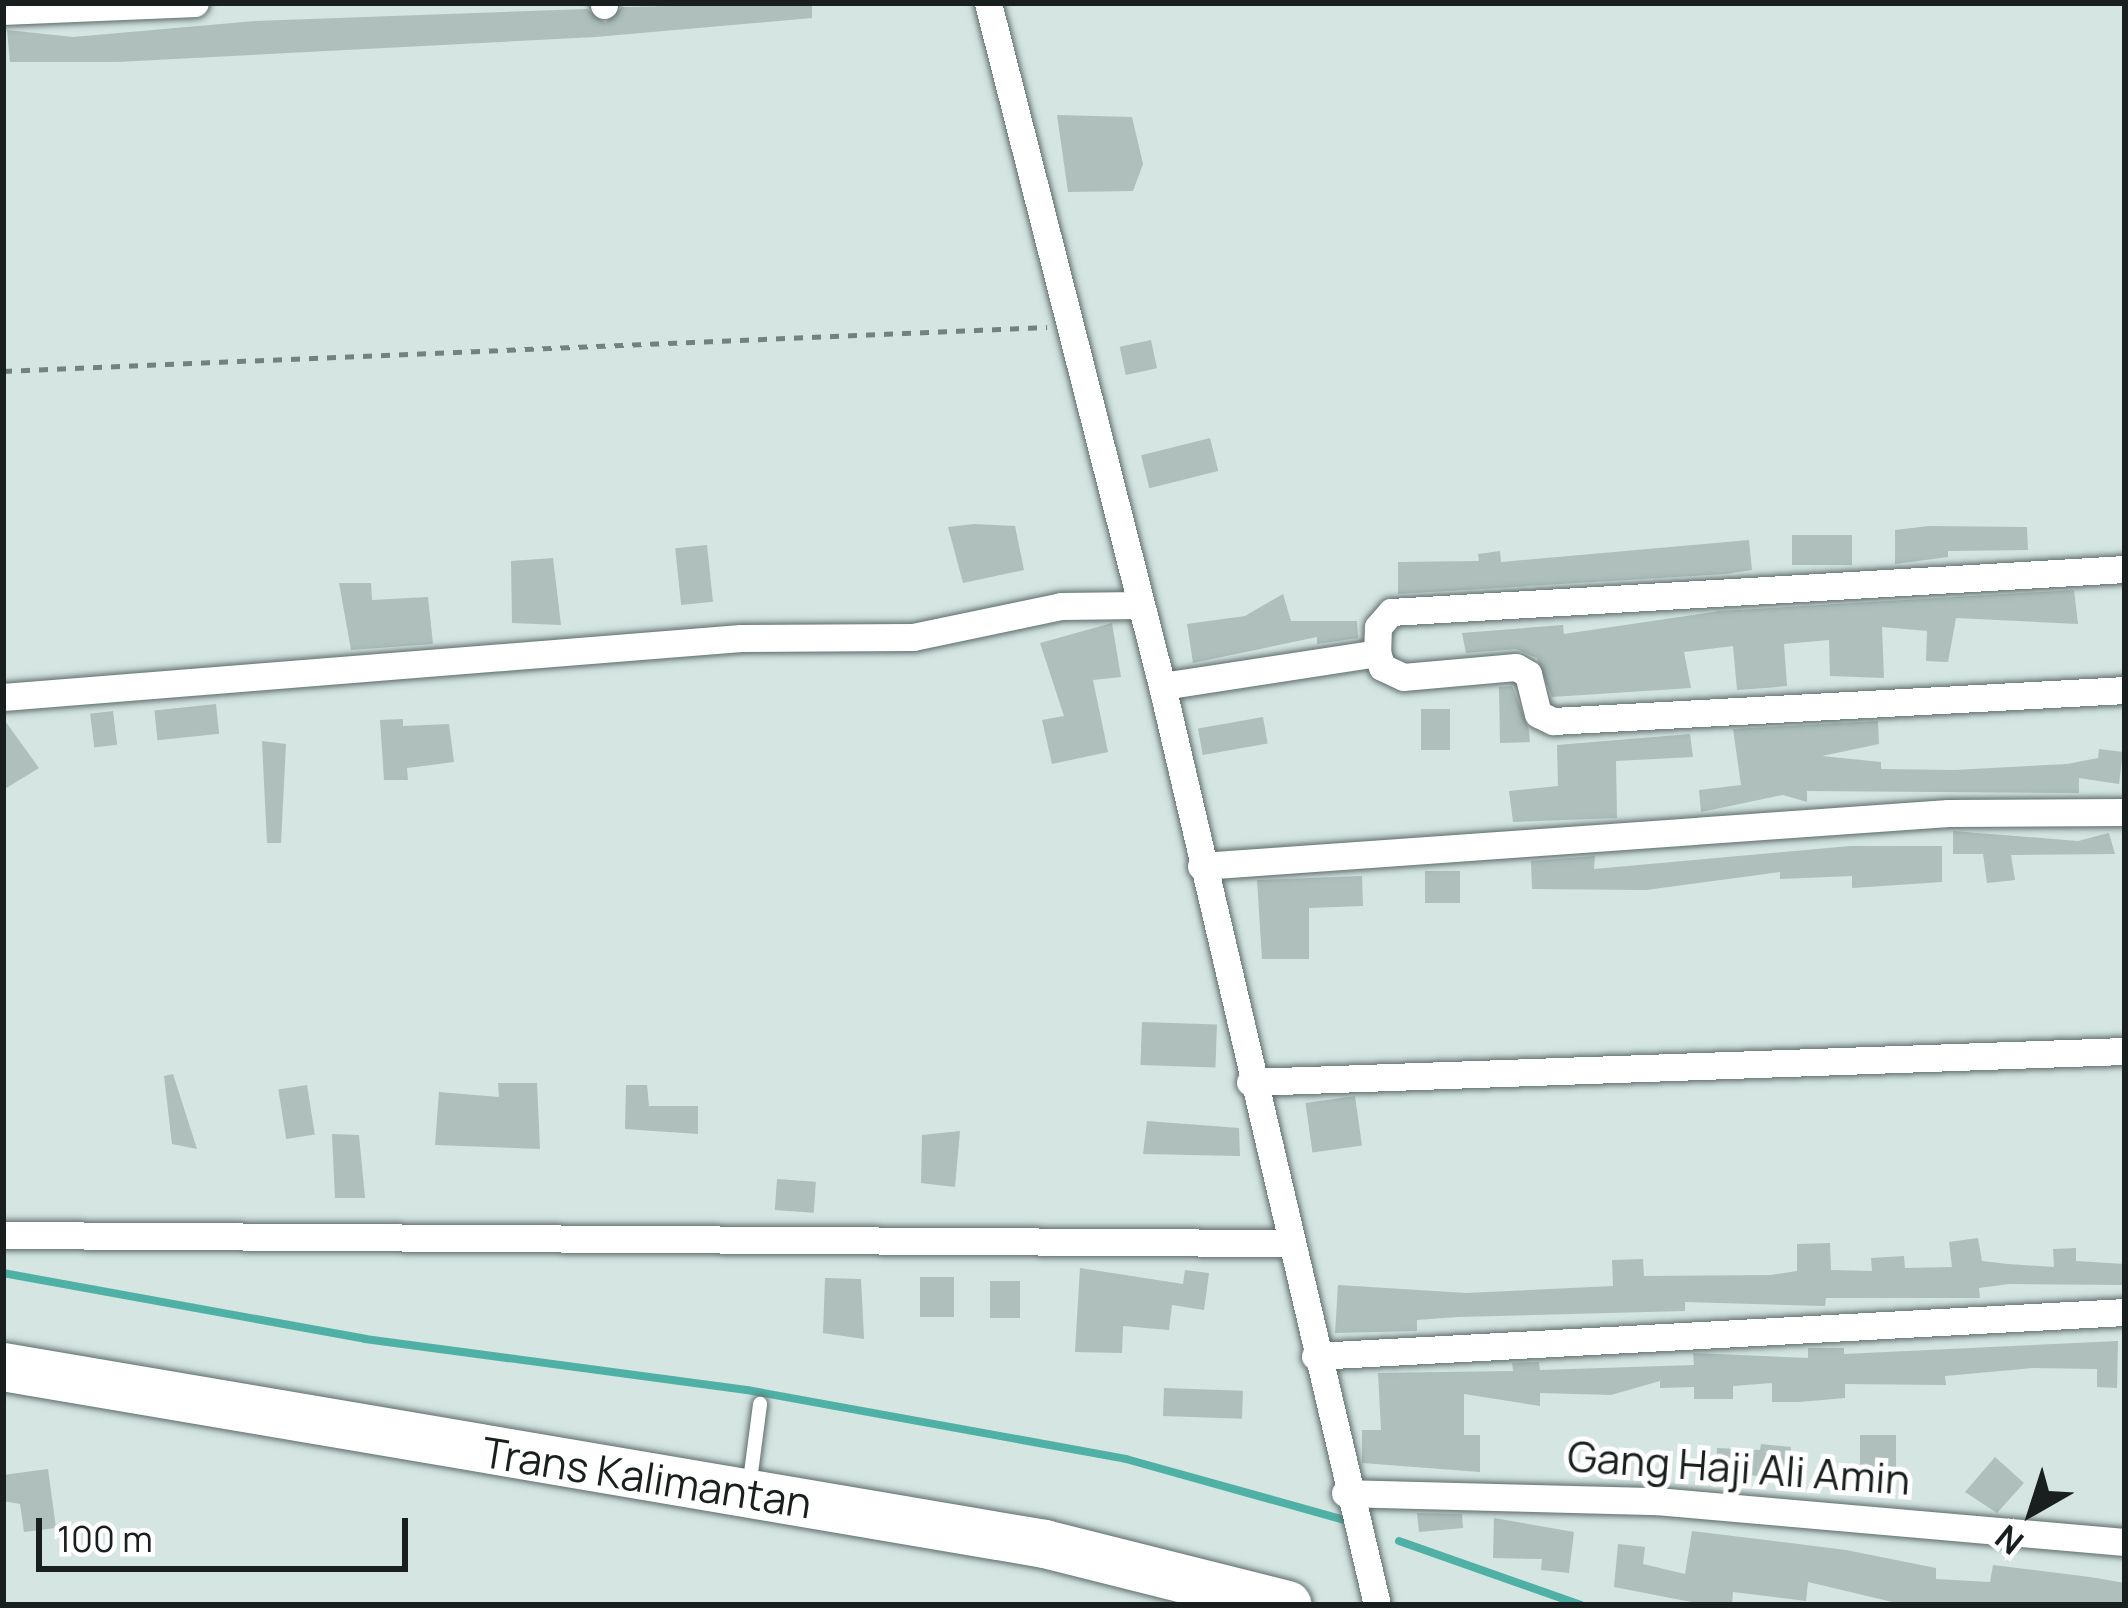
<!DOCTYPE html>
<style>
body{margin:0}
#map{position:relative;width:2128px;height:1608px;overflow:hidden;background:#d4e5e2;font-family:Manrope,sans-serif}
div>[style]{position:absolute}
.stream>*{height:8px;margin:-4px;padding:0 4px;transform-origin:4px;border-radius:4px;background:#4fb1a6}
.building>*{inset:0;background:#aebfbc;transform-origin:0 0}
.path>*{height:4.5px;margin-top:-2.25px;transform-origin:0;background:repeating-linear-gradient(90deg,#75817f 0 9px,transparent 0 18px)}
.roads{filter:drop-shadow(0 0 3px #5c6b69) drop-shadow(0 0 3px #5c6b69)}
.lane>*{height:14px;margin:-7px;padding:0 7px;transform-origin:7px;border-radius:7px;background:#fff}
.street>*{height:27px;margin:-13.5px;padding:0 13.5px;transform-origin:13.5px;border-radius:13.5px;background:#fff}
.highway>*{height:48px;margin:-24px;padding:0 24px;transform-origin:24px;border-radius:24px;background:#fff}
span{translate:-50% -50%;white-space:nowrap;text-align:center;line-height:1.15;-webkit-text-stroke:10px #fff;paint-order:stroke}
.street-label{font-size:42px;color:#191f1e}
.frame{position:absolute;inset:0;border:6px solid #191f1e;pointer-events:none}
.north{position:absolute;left:1972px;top:1452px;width:120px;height:120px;-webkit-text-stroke:9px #fff;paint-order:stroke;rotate:219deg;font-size:33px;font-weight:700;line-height:48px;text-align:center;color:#191f1e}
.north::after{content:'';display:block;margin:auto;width:42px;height:54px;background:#191f1e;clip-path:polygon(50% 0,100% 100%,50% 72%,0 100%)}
.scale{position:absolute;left:36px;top:1518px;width:372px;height:54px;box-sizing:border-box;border:6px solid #191f1e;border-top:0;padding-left:15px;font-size:36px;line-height:42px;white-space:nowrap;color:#191f1e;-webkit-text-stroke:9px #fff;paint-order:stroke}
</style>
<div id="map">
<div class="stream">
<i style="left:3px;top:1273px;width:368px;rotate:10.3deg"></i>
<i style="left:365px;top:1339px;width:385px;rotate:7.6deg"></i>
<i style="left:747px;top:1390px;width:385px;rotate:10.3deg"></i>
<i style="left:1126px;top:1459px;width:230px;rotate:15.6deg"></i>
<i style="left:1399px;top:1541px;width:193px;rotate:19.4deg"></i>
</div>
<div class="building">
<i style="clip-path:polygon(812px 3px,812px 18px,595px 37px,117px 62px,10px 62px,7px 30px,73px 37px,255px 21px,587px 9px,605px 23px,622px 7px)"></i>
<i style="clip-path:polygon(1057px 115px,1132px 117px,1143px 164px,1133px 191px,1068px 192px)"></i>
<i style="left:1151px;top:340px;width:29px;height:32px;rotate:78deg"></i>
<i style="left:1210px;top:438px;width:34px;height:71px;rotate:76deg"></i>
<i style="clip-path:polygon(974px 524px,1015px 526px,1024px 570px,963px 583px,948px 527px)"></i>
<i style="clip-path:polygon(1929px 526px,2027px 527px,2028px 550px,1948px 551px,1948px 557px,1895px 564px,1895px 530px)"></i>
<i style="left:1852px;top:535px;width:30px;height:60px;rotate:90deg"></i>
<i style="clip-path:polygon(1749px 540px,1752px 570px,1726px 574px,1398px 594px,1398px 562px,1479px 561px,1478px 554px,1500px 551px,1501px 562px)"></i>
<i style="left:707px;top:545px;width:57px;height:32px;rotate:84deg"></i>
<i style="clip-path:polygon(553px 558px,561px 625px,512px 623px,511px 561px)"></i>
<i style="clip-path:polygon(339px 583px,371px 583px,372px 600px,428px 597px,433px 644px,351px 650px)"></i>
<i style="clip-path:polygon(2074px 590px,2078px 624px,1956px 618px,1948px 662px,1926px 661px,1927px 631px,1882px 627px,1884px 678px,1830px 676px,1829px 640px,1784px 644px,1787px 686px,1765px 688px,1737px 690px,1733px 646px,1684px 652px,1691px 688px,1552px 697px,1537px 658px,1516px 649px,1466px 653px,1462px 633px,1563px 625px,1564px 634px,1720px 611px)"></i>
<i style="clip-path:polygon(1283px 594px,1291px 621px,1357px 621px,1358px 638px,1317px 644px,1317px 637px,1193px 663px,1187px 624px,1245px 616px)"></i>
<i style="clip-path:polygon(1112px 623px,1121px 677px,1093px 680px,1108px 752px,1052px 764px,1042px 720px,1064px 716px,1040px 643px)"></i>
<i style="clip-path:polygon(1512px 686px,1529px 730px,1530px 742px,1500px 743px,1499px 687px)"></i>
<i style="left:216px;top:704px;width:30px;height:62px;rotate:84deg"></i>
<i style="left:1421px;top:709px;width:29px;height:41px"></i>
<i style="left:113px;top:711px;width:34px;height:23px;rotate:83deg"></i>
<i style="left:1263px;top:717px;width:27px;height:66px;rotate:80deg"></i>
<i style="clip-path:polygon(3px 718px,39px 768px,3px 790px)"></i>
<i style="clip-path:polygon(403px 719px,403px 726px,449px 724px,454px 762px,407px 768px,408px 780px,384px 780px,380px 720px)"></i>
<i style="clip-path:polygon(1878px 721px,1879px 744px,1822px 756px,1881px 762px,1881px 769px,1954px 770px,2067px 764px,2098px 758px,2099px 749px,2123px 752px,2119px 784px,2079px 778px,2079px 793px,1807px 791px,1807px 802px,1783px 795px,1701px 812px,1699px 790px,1741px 785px,1733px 729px)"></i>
<i style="clip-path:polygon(1690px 734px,1693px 757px,1616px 761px,1617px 818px,1513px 822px,1509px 791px,1558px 786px,1557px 745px)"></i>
<i style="clip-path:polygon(262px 741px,286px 744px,281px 843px,267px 843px)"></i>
<i style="clip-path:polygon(1953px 831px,2078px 841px,2109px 833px,2115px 854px,2011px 855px,2015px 880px,1987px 883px,1983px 854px,1953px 854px)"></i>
<i style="clip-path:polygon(1850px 846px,1942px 846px,1942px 882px,1852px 888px,1852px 876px,1780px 879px,1780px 872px,1646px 890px,1532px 889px,1531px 861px,1595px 856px,1594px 869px)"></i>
<i style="left:1425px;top:871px;width:35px;height:32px"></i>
<i style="clip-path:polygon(1362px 876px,1363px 906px,1309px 908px,1309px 959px,1262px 959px,1257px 880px)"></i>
<i style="left:1142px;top:1022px;width:75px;height:43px;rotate:2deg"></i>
<i style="clip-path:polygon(173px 1074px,197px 1149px,172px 1144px,164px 1076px)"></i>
<i style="clip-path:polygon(498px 1083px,537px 1083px,540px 1149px,435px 1145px,439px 1092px,499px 1097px)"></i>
<i style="left:307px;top:1085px;width:50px;height:29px;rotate:81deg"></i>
<i style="clip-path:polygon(626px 1085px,647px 1085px,649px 1106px,698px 1106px,698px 1134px,625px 1129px)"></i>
<i style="left:1355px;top:1096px;width:50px;height:50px;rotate:82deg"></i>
<i style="clip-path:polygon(1147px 1121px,1239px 1128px,1240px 1156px,1143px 1154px)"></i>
<i style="clip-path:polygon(960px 1131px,955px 1187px,921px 1183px,922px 1135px)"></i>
<i style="clip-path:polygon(332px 1134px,359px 1135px,365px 1198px,335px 1198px)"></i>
<i style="left:777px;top:1179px;width:39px;height:31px;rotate:4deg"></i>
<i style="clip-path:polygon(1978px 1238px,1982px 1261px,2008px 1264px,2054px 1267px,2053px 1249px,2076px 1248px,2076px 1261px,2125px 1264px,2125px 1285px,2009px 1284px,1979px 1288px,1980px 1298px,1826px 1298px,1825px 1306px,1685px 1302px,1685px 1311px,1458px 1317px,1417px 1320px,1417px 1331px,1335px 1333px,1338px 1285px,1466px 1293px,1613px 1286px,1612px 1260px,1643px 1259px,1644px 1276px,1771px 1275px,1797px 1271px,1797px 1244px,1830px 1243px,1831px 1270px,1872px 1271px,1871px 1258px,1904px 1256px,1905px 1268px,1952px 1267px,1949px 1242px)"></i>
<i style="clip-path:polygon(1080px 1268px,1183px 1284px,1185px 1270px,1209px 1273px,1204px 1310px,1172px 1305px,1169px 1330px,1123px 1326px,1122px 1353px,1075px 1352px)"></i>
<i style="left:920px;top:1277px;width:34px;height:40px"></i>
<i style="clip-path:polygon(825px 1278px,861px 1279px,864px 1339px,823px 1333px)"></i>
<i style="left:990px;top:1281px;width:30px;height:37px"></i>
<i style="clip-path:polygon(2118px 1341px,2117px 1388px,2097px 1387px,2097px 1369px,2033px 1368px,1945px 1376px,1946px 1385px,1845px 1384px,1845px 1398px,1799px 1402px,1772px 1402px,1772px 1383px,1733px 1386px,1733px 1399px,1694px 1399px,1694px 1387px,1660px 1388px,1660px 1381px,1611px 1395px,1540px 1393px,1540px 1406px,1464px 1394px,1464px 1435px,1480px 1435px,1480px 1472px,1362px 1463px,1362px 1430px,1381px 1430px,1378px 1373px,1513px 1371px,1512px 1363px,1539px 1362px,1540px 1370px,1694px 1365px,1693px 1353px,1808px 1358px,1808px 1348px,1844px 1348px,1844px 1354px)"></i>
<i style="left:1164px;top:1388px;width:79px;height:28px;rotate:2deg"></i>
<i style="left:1860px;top:1435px;width:36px;height:44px"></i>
<i style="clip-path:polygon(1761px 1444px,1791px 1447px,1788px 1477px,1716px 1474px,1717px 1448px,1760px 1450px)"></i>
<i style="clip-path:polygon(1995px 1457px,2024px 1483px,1997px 1513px,1965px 1492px)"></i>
<i style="clip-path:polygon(48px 1469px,56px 1528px,24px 1532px,20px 1504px,3px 1501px,3px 1475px)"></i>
<i style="clip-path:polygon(1417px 1513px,1462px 1514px,1463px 1528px,1419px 1532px)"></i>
<i style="clip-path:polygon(1494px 1518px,1574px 1532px,1569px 1573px,1541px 1570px,1542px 1559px,1493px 1558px)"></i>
<i style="clip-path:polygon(1692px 1531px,1846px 1550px,1936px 1568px,1936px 1579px,1990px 1582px,1993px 1565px,2090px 1577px,2125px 1583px,2125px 1605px,1905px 1605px,1808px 1582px,1806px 1601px,1733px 1592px,1732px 1605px,1707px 1605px,1614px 1587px,1618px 1544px,1645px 1547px,1643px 1564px,1685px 1574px)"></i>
</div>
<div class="path">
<i style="left:3px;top:371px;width:1045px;rotate:-2.41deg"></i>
</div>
<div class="roads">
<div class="lane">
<i style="left:749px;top:1488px;width:85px;rotate:-82.5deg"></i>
</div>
<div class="street">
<i style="left:604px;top:3px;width:2px;rotate:90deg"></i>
<i style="left:988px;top:3px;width:705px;rotate:75.71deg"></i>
<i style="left:1162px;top:686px;width:944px;rotate:76.83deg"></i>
<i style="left:3px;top:11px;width:192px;rotate:-2.4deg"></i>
<i style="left:2125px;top:569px;width:735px;rotate:176.65deg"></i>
<i style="left:1391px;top:612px;width:20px;rotate:131deg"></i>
<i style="left:1378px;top:627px;width:26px;rotate:92deg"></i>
<i style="left:1377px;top:653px;width:15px;rotate:70deg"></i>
<i style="left:1382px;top:667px;width:23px;rotate:25deg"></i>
<i style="left:1403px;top:677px;width:113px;rotate:-5.1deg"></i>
<i style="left:1516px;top:667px;width:14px;rotate:30deg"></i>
<i style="left:1528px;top:674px;width:41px;rotate:76deg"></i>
<i style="left:1538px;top:714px;width:17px;rotate:25deg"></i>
<i style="left:1553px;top:721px;width:573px;rotate:-3.1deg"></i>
<i style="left:1162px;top:686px;width:218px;rotate:-8.7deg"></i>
<i style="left:3px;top:697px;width:740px;rotate:-4.57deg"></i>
<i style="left:741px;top:638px;width:172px;rotate:-0.3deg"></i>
<i style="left:913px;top:637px;width:151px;rotate:-11.8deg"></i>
<i style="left:1061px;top:606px;width:79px;rotate:-0.7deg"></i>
<i style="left:1201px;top:866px;width:749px;rotate:-4.06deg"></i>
<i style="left:1948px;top:813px;width:177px;rotate:-0.3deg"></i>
<i style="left:1250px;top:1082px;width:876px;rotate:-2.03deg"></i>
<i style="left:3px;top:1235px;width:1284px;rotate:0.36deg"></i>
<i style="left:1315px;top:1356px;width:811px;rotate:-3.11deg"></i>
<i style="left:1345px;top:1493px;width:310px;rotate:1.5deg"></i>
<i style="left:1655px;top:1501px;width:472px;rotate:5deg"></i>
</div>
<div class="highway">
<i style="left:3px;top:1367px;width:1057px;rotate:9.64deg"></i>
<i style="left:1045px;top:1544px;width:250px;rotate:14.1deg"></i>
</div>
</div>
<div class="street-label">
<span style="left:1739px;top:1467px;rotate:4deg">Gang Haji Ali Amin</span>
<span style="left:647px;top:1477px;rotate:9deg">Trans Kalimantan</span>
</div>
<div class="frame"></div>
<div class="north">N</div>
<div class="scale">100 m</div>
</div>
